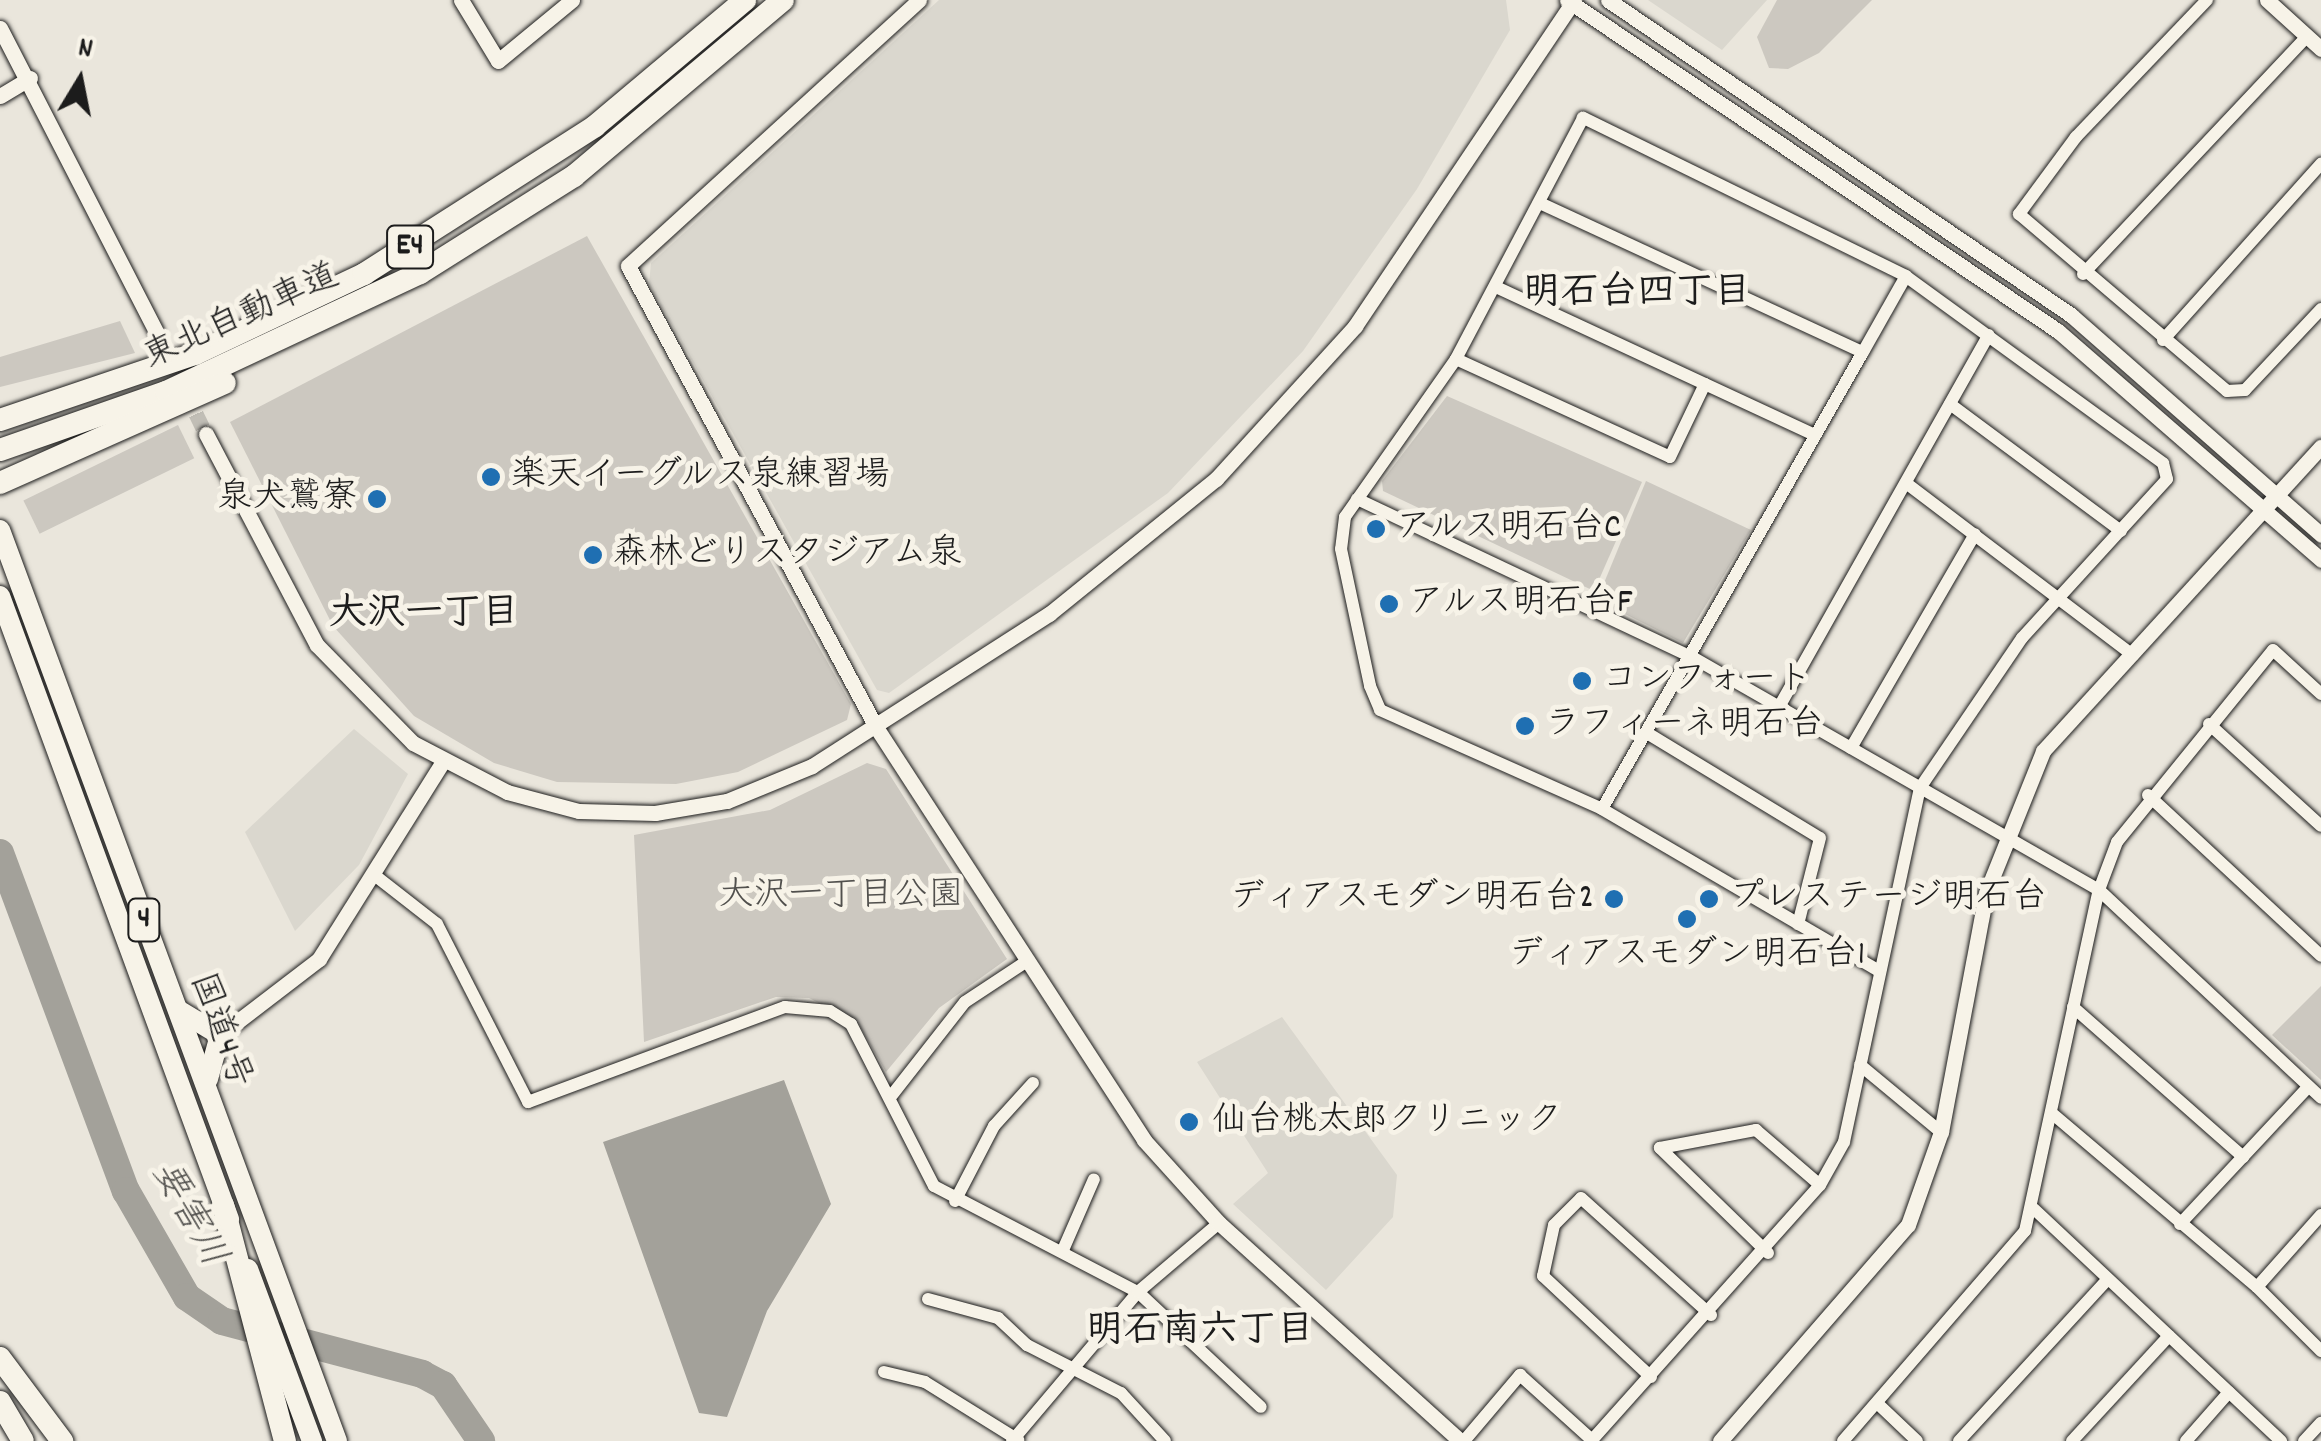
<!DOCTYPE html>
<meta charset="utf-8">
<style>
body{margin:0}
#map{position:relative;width:2321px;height:1441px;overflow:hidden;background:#eae6dc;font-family:Dekko,"Klee One",sans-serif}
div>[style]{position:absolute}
.built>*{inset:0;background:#dad7ce}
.green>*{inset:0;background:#ccc8c0;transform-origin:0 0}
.water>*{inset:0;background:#a3a19a}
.river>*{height:28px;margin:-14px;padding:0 14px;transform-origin:14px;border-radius:14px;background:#a3a19a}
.tertiary-tunnel>*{height:15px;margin-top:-7.5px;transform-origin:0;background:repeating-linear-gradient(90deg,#c1beb6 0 15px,transparent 0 23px)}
.roads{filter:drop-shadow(0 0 2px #1c1c1c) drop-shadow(0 0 2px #1c1c1c)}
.minor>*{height:12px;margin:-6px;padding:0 6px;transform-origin:6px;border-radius:6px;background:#f7f3e8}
.tertiary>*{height:15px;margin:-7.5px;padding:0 7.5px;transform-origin:7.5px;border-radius:7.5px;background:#f7f3e8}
.trunk>*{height:20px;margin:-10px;padding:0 10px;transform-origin:10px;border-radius:10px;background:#f7f3e8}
.motorway>*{height:22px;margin:-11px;padding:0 11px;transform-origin:11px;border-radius:11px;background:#f7f3e8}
.dots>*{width:28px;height:28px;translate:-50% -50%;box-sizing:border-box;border:5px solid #f7f3e8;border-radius:50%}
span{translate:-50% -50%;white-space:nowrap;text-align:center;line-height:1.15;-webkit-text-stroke:10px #f7f3e8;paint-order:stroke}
.shield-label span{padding:2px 8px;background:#f7f3e8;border:2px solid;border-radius:8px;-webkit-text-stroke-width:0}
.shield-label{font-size:32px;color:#1c1c1c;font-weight:700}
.street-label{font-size:35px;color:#1c1c1c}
.poi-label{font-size:35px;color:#1c1c1c}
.left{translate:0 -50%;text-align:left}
.right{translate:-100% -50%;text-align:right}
.park-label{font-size:35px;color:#51504d}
.neighbourhood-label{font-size:38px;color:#1c1c1c;font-weight:700}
.water-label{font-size:38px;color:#52514e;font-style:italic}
.north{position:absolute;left:30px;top:30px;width:100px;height:100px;-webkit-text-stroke:8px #f7f3e8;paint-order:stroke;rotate:10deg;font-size:28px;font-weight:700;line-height:40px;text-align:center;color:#1c1c1c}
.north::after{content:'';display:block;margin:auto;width:35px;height:45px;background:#1c1c1c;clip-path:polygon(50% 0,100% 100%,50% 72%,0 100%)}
</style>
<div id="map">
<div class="built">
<i style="clip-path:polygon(939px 0,1506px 0,1510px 30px,1417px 189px,1303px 351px,1168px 493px,889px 693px,877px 690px,649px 284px,651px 263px)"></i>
<i style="clip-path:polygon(1648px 0,1767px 0,1722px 50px)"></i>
<i style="clip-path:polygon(354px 729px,408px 774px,359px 865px,295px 931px,245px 832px)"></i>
<i style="clip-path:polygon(1282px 1017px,1397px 1175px,1393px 1217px,1326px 1290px,1233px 1204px,1268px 1173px,1197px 1062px)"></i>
</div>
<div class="green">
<i style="clip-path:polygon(1777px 0,1872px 0,1819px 53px,1788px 69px,1769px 68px,1757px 37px)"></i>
<i style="clip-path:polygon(587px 236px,851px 704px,847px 720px,738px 772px,676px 784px,557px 782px,494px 763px,414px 716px,333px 626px,230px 422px)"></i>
<i style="clip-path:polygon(120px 321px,135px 353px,0 387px,0 357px)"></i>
<i style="clip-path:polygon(1447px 396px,1642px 482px,1594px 591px,1383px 491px,1382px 481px)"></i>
<i style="left:178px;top:425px;width:37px;height:172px;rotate:64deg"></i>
<i style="clip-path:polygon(1646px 481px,1751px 530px,1683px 643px,1597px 600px)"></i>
<i style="clip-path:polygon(867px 763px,886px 769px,1007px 959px,939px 1008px,886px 1072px,858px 1023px,809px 998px,776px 997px,644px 1042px,634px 835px,770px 810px)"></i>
<i style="clip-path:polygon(2321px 986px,2321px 1080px,2272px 1035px)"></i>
</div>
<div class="water">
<i style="clip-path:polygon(784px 1080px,831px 1204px,767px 1311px,727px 1417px,699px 1413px,603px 1142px)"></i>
</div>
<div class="river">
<i style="left:0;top:853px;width:361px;rotate:69.6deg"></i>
<i style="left:126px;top:1191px;width:122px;rotate:60.1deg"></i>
<i style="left:187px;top:1297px;width:42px;rotate:34.4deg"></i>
<i style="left:222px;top:1321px;width:207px;rotate:14.8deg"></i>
<i style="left:422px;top:1374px;width:24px;rotate:28deg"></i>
<i style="left:443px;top:1385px;width:68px;rotate:55.8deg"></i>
</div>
<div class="tertiary-tunnel">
<i style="left:156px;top:331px;width:41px;rotate:65.3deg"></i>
<i style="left:186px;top:393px;width:46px;rotate:64deg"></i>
</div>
<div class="roads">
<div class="minor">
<i style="left:2207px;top:0;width:190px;rotate:133.7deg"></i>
<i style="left:2076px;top:137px;width:96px;rotate:126.5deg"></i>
<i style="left:2019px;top:214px;width:273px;rotate:40.4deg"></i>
<i style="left:2227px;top:391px;width:18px;rotate:-3deg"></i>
<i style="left:2245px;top:390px;width:111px;rotate:-46.8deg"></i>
<i style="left:1542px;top:204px;width:353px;rotate:24.8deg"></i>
<i style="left:1863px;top:352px;width:526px;rotate:119.73deg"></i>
<i style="left:2083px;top:274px;width:327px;rotate:-46.7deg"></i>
<i style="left:1496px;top:287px;width:352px;rotate:24.9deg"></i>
<i style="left:2163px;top:340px;width:237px;rotate:-48.1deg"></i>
<i style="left:1863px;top:352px;width:87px;rotate:-60.5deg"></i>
<i style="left:1456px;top:359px;width:235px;rotate:24.6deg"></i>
<i style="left:1670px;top:457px;width:81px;rotate:-64.4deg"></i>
<i style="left:1950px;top:404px;width:213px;rotate:36.6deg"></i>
<i style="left:1906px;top:483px;width:285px;rotate:37.2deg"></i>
<i style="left:1357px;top:499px;width:370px;rotate:25.3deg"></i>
<i style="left:1692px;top:657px;width:469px;rotate:29.8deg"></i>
<i style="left:2099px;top:890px;width:304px;rotate:43.1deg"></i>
<i style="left:1779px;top:707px;width:427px;rotate:-60.6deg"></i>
<i style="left:2209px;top:724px;width:151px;rotate:42.3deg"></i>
<i style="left:1647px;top:733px;width:202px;rotate:31.3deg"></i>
<i style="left:1820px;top:838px;width:89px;rotate:104.3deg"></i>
<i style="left:1851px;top:748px;width:247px;rotate:-59.9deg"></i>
<i style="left:2148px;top:795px;width:236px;rotate:42.9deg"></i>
<i style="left:373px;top:874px;width:81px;rotate:38deg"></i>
<i style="left:437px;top:924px;width:200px;rotate:62.9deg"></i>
<i style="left:528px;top:1102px;width:274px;rotate:-20.3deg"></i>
<i style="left:785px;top:1007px;width:45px;rotate:5.1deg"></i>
<i style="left:830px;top:1011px;width:25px;rotate:32deg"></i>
<i style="left:851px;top:1024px;width:182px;rotate:62.9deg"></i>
<i style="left:934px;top:1186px;width:230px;rotate:27.5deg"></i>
<i style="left:1138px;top:1292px;width:168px;rotate:43.1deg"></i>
<i style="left:2073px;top:1007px;width:227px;rotate:41.4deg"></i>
<i style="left:1860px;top:1065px;width:105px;rotate:39.6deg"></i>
<i style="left:892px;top:1095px;width:118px;rotate:-51.9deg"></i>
<i style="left:965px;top:1002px;width:74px;rotate:-33.5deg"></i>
<i style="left:2054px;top:1115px;width:266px;rotate:40.3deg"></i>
<i style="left:955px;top:1201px;width:85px;rotate:-62.5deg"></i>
<i style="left:994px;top:1126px;width:58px;rotate:-47.8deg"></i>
<i style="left:2034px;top:1209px;width:339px;rotate:43.2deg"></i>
<i style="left:2321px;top:1215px;width:96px;rotate:131.6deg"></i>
<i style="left:2257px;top:1287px;width:91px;rotate:45deg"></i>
<i style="left:2180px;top:1224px;width:187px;rotate:-46.9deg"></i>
<i style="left:1063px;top:1250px;width:77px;rotate:-66.4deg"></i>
<i style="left:1768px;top:1253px;width:151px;rotate:-135.8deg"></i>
<i style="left:1660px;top:1148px;width:98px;rotate:-10.6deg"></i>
<i style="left:1756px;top:1130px;width:84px;rotate:40.7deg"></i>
<i style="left:928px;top:1299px;width:73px;rotate:15.2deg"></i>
<i style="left:998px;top:1318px;width:40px;rotate:43deg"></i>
<i style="left:1027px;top:1345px;width:106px;rotate:27.1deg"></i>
<i style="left:1121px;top:1393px;width:65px;rotate:47.5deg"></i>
<i style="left:884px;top:1372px;width:42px;rotate:13.7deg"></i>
<i style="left:925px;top:1382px;width:110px;rotate:31.9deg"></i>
<i style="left:1651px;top:1377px;width:148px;rotate:-136.9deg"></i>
<i style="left:1543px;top:1276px;width:52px;rotate:-77.8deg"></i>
<i style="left:1554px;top:1225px;width:38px;rotate:-45deg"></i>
<i style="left:1581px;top:1198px;width:175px;rotate:42deg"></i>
<i style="left:1877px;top:1403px;width:55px;rotate:43.5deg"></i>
<i style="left:1012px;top:1441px;width:195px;rotate:-49.8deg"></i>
<i style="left:1138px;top:1292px;width:106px;rotate:-40.4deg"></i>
<i style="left:1464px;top:1441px;width:87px;rotate:-49.7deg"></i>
<i style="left:1520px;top:1375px;width:97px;rotate:42.1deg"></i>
<i style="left:1592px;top:1440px;width:342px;rotate:-48.2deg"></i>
<i style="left:1820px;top:1185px;width:49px;rotate:-60.8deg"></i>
<i style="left:1844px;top:1142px;width:362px;rotate:-77.9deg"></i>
<i style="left:1920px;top:788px;width:181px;rotate:-55.8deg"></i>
<i style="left:2022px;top:638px;width:215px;rotate:-47.6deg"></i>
<i style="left:2167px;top:479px;width:16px;rotate:-104deg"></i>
<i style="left:2163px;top:463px;width:318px;rotate:-144deg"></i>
<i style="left:1906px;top:276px;width:360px;rotate:-153.9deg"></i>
<i style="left:1583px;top:118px;width:272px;rotate:117.8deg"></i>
<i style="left:1456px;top:359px;width:193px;rotate:125.1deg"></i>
<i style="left:1345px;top:517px;width:32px;rotate:97deg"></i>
<i style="left:1341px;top:549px;width:140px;rotate:78deg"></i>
<i style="left:1370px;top:686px;width:26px;rotate:67deg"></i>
<i style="left:1380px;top:710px;width:243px;rotate:24deg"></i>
<i style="left:1602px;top:809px;width:320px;rotate:30.3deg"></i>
<i style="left:1843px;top:1441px;width:278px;rotate:-49.1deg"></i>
<i style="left:2025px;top:1231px;width:349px;rotate:-77.8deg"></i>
<i style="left:2099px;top:890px;width:51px;rotate:-69.4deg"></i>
<i style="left:2117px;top:842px;width:247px;rotate:-50.9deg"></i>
<i style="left:2273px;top:650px;width:65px;rotate:42.5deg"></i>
<i style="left:1959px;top:1441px;width:220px;rotate:-47.4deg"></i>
<i style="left:2072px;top:1441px;width:143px;rotate:-47.3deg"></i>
<i style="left:2186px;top:1441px;width:65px;rotate:-48.7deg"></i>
<i style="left:2304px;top:1441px;width:25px;rotate:-47deg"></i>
</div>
<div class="tertiary">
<i style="left:461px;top:0;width:71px;rotate:58.8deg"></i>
<i style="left:498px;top:61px;width:96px;rotate:-39.5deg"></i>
<i style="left:919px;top:0;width:394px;rotate:137.6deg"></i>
<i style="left:628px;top:266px;width:523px;rotate:61.72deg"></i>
<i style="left:876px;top:727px;width:492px;rotate:57deg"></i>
<i style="left:1144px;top:1140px;width:112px;rotate:47.9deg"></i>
<i style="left:1219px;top:1223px;width:325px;rotate:42.1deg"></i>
<i style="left:1567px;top:0;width:592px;rotate:33.99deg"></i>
<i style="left:2058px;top:331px;width:349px;rotate:41deg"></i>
<i style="left:1608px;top:0;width:560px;rotate:34.23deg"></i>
<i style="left:2071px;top:315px;width:333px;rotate:41.3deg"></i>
<i style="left:2267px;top:0;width:73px;rotate:42.2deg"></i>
<i style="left:0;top:28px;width:341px;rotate:62.8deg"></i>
<i style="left:0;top:96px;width:35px;rotate:-31deg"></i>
<i style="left:206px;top:434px;width:238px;rotate:62.3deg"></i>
<i style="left:317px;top:645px;width:137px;rotate:45.6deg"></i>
<i style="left:413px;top:743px;width:106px;rotate:27.5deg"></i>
<i style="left:507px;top:792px;width:74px;rotate:14.8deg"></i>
<i style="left:579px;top:811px;width:76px;rotate:1.5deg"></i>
<i style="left:655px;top:813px;width:73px;rotate:-9.5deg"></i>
<i style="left:727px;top:801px;width:92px;rotate:-22.4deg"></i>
<i style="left:812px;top:766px;width:282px;rotate:-32.7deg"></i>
<i style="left:1049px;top:614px;width:215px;rotate:-39deg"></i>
<i style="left:1216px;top:479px;width:207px;rotate:-47.7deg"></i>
<i style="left:1355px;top:326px;width:393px;rotate:-56.1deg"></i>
<i style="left:220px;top:1035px;width:125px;rotate:-37.5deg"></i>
<i style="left:319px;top:959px;width:231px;rotate:-57.9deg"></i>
<i style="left:1720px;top:1441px;width:286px;rotate:-49deg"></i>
<i style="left:1908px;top:1225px;width:99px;rotate:-70.5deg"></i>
<i style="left:1941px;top:1132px;width:243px;rotate:-79.3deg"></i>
<i style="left:1986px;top:893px;width:153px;rotate:-68.1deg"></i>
<i style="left:2043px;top:751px;width:412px;rotate:-47.6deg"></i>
</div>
<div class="trunk">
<i style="left:0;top:530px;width:971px;rotate:69.7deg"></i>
<i style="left:0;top:596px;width:664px;rotate:69.82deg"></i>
<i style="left:180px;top:1011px;width:47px;rotate:31deg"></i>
<i style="left:220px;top:1035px;width:46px;rotate:105.3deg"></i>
<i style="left:248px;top:1269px;width:184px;rotate:69.6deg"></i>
</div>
<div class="motorway">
<i style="left:0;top:420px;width:206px;rotate:-18.7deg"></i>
<i style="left:195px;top:354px;width:187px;rotate:-25.3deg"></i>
<i style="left:364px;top:274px;width:274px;rotate:-32.6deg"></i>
<i style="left:595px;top:126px;width:196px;rotate:-40deg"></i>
<i style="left:0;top:450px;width:176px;rotate:-19.3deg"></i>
<i style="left:166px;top:392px;width:280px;rotate:-25.1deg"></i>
<i style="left:420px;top:273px;width:182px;rotate:-32.2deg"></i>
<i style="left:574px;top:176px;width:273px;rotate:-40.1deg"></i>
<i style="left:0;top:483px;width:246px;rotate:-24deg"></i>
<i style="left:223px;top:1205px;width:244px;rotate:75.3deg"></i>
<i style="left:0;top:1358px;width:104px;rotate:53.2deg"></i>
<i style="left:0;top:1402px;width:45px;rotate:59.5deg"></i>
</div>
</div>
<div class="dots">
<i style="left:491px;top:477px;background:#1f6fb2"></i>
<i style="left:377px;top:499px;background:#1f6fb2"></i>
<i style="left:1376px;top:529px;background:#1f6fb2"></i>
<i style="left:593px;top:555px;background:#1f6fb2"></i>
<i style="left:1389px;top:604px;background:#1f6fb2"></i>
<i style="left:1582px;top:681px;background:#1f6fb2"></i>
<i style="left:1525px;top:726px;background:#1f6fb2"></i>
<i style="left:1614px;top:899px;background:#1f6fb2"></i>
<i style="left:1709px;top:899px;background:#1f6fb2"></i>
<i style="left:1687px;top:919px;background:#1f6fb2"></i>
<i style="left:1189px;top:1122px;background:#1f6fb2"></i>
</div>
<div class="shield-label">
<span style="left:410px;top:247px">E4</span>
<span style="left:144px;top:920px">4</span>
</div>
<div class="street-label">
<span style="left:242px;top:318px;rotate:-24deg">東北自動車道</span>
<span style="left:219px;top:1031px;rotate:70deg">国道4号</span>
</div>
<div class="poi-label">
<span class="left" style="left:511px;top:477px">楽天イーグルス泉練習場</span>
<span class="right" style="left:357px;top:499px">泉犬鷲寮</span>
<span class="left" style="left:1396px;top:529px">アルス明石台C</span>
<span class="left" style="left:613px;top:555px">森林どりスタジアム泉</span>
<span class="left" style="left:1409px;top:604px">アルス明石台F</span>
<span class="left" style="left:1602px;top:681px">コンフォート</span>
<span class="left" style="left:1545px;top:726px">ラフィーネ明石台</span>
<span class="right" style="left:1594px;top:899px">ディアスモダン明石台2</span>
<span class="left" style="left:1729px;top:899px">プレステージ明石台</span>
<span style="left:1687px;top:956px">ディアスモダン明石台1</span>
<span class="left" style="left:1212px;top:1122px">仙台桃太郎クリニック</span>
</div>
<div class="park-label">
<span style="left:841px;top:897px">大沢一丁目公園</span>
</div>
<div class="neighbourhood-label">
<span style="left:1637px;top:295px">明石台四丁目</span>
<span style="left:424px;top:616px">大沢一丁目</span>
<span style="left:1200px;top:1333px">明石南六丁目</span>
</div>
<div class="water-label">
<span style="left:187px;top:1215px;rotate:61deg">要害川</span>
</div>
<div class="north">N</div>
</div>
